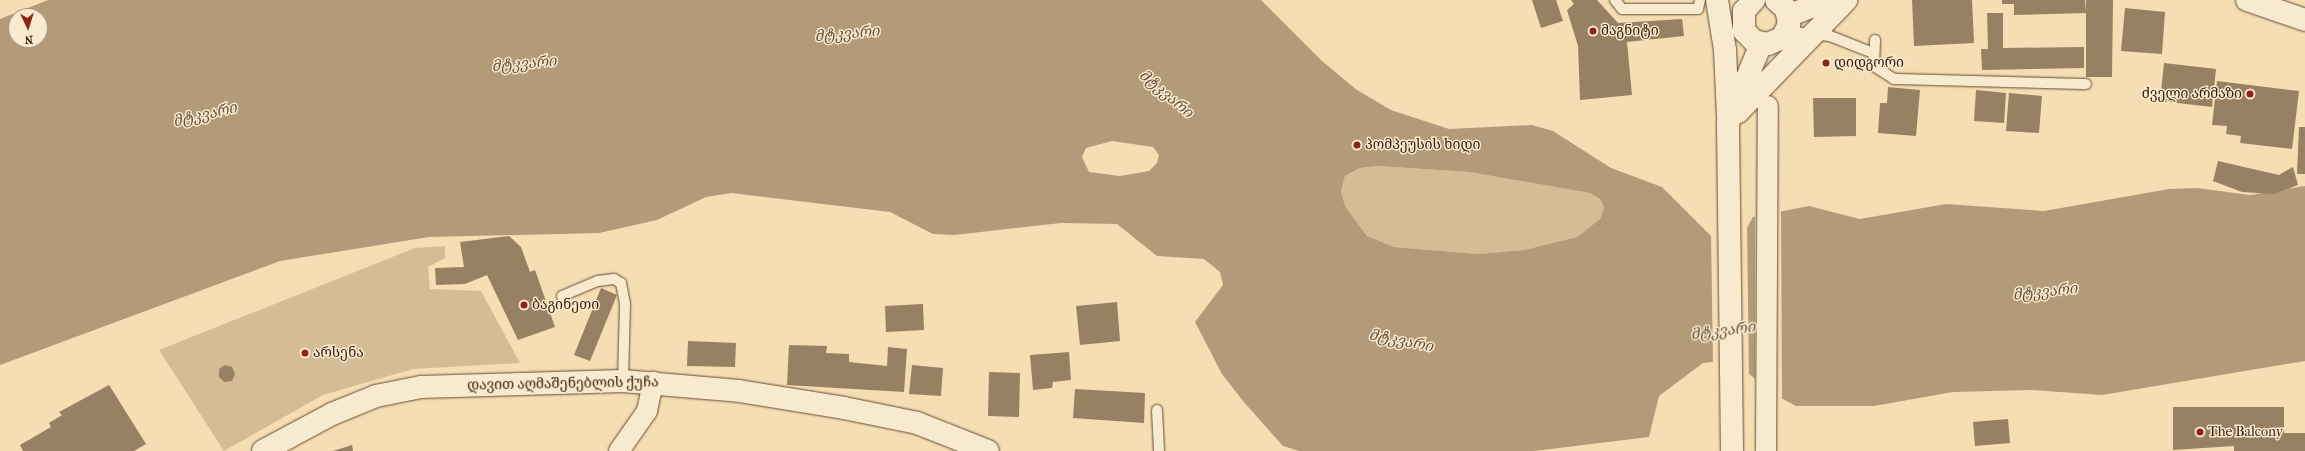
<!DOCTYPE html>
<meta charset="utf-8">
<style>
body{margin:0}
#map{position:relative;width:2305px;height:451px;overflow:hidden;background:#f5deb3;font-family:"IM FELL French Canon","Noto Serif Georgian",serif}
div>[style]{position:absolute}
.green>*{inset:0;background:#d4bd96}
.water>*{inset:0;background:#b39b7a}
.pier>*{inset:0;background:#f5deb3}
.building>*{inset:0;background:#988062}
.roads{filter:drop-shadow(0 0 1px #644b34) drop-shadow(0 0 1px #644b34)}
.lane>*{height:10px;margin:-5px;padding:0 5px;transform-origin:5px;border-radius:5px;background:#f8eace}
.street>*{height:20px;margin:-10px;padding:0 10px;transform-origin:10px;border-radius:10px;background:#f8eace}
.secondary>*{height:22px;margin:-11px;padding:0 11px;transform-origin:11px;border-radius:11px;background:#f8eace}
.dots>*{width:11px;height:11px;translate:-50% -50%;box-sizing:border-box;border:2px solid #f8eace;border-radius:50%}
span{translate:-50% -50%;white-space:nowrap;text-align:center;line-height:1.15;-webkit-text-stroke:3px #f8eace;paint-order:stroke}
.poi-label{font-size:14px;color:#331a0a}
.left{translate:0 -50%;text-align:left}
.right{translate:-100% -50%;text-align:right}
.street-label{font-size:14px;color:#331a0a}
.water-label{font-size:15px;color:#664e37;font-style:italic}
.north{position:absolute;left:8px;top:8px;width:40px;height:40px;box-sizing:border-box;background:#f8eace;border:1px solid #a99780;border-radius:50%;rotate:176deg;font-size:11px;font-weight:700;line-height:16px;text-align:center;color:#331a0a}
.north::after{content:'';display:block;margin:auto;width:14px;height:18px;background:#8f2418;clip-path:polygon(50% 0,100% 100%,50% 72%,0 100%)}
</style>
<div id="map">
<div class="green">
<div style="clip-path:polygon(1378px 166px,1469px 172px,1590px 193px,1600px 199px,1604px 207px,1600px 219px,1577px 237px,1524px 250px,1478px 254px,1394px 247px,1367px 236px,1345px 206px,1341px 191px,1345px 176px,1360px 168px)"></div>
<div style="clip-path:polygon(445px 246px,445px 258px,428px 267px,430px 289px,481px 291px,520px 363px,413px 369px,323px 395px,224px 451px,159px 350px,415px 248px)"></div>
</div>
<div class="water">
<div style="clip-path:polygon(evenodd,48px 0,1261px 0,1322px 61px,1357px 90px,1391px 110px,1449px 129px,1532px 125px,1553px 131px,1611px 168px,1662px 187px,1711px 236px,1743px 235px,1753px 217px,1809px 206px,1860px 219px,1946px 204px,2044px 211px,2169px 189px,2197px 188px,2250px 195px,2305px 186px,2305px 361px,2102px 395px,2031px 390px,1953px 392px,1874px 406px,1796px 406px,1775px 395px,1743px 369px,1721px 361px,1703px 363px,1659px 396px,1649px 437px,1534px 451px,1299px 451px,1283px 446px,1243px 401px,1222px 374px,1195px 322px,1223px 285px,1220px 272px,1204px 259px,1157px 256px,1117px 224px,1061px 223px,954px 235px,933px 234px,890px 212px,731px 193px,706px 197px,657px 220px,599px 233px,429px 237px,280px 261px,0 365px,0 19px,48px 0,16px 16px,40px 16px,40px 40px,16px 40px,16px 16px,48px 0,1112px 141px,1153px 147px,1159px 155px,1157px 163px,1149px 171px,1120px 176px,1089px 172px,1082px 157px,1086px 148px,1112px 141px,48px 0,1378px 166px,1469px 172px,1590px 193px,1600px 199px,1604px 207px,1600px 219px,1577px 237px,1524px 250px,1478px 254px,1394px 247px,1367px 236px,1345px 206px,1341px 191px,1345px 176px,1360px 168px,1378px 166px)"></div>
</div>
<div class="pier">
<div style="clip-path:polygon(1781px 210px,1782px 401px,1755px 383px,1755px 215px)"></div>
<div style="clip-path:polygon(1747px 223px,1749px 378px,1741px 371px,1713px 364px,1711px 233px,1742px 233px)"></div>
</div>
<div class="building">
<div style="clip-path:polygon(1532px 0,1556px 0,1563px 21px,1541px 28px)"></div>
<div style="clip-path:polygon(1571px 0,1597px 0,1618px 23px,1682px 19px,1684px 36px,1627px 42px,1632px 95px,1580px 100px,1578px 46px,1567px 10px,1574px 4px)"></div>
<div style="clip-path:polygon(1912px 0,1972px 0,1974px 43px,1914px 46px)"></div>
<div style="clip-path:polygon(2002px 0,2085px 0,2086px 13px,2014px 15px,2014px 4px,2002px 4px)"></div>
<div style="clip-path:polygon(2086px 0,2113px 0,2112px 77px,2086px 77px)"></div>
<div style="clip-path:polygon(2125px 8px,2165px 12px,2162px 54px,2121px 51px)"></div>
<div style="clip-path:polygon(1987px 13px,2003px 13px,2003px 48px,2084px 47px,2084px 68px,1982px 70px,1981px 49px,1988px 49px)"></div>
<div style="clip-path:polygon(2164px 63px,2216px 69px,2212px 107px,2160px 101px)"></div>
<div style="clip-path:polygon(2217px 81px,2299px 91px,2292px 149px,2240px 143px,2241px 136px,2226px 134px,2227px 126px,2212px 125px)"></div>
<div style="clip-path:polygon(1888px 87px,1920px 90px,1916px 136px,1878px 133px,1880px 103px,1887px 103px)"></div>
<div style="clip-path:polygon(1976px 90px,2006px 93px,2004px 123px,1974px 121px)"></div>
<div style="clip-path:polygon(2009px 93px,2042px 96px,2039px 133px,2006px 131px)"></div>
<div style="clip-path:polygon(1813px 98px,1856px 98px,1856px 136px,1814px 137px)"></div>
<div style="clip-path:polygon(2299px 127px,2305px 127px,2305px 174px,2297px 174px)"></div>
<div style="clip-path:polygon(2218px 161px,2279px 175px,2293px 167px,2298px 185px,2274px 194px,2242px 192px,2213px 181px)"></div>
<div style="clip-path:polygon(509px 236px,521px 247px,530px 272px,535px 270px,555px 327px,518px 340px,487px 275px,465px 284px,436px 285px,435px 268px,464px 267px,460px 242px)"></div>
<div style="clip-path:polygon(601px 288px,617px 295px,590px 361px,574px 355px)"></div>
<div style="clip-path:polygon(1117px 302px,1120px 341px,1080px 345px,1076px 306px)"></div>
<div style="clip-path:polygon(923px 304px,924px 330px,886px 332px,885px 306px)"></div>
<div style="clip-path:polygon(688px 341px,736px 343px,735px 367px,687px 366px)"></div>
<div style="clip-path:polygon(789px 345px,827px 346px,826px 353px,849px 354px,849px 362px,887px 366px,888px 347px,907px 349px,904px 392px,787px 385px)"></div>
<div style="clip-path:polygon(1069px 352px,1071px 380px,1053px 382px,1052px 388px,1033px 390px,1030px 355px)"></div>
<div style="clip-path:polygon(225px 365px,232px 367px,235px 374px,232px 381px,224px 382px,219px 377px,219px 369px)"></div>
<div style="clip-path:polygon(912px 365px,943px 368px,941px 396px,909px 394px)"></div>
<div style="clip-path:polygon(989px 372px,1020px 373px,1019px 417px,988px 416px)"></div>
<div style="clip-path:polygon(109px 385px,146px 444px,134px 451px,23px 451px,20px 445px,51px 427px,49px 423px,62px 415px,59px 412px)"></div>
<div style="clip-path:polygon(1075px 389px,1145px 393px,1144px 423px,1073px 418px)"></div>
<div style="clip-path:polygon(2173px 407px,2284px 407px,2284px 433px,2305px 433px,2305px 451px,2234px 451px,2234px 446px,2173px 450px)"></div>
<div style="clip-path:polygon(2008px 419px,2010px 443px,1975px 446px,1973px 422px)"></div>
<div style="clip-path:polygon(352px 445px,353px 451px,333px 451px)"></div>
</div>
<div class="roads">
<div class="lane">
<div style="left:1615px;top:0;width:11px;rotate:52deg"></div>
<div style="left:1622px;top:9px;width:76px"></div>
<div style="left:1698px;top:9px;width:9px;rotate:-77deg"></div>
<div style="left:1786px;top:31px;width:44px;rotate:6.5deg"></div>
<div style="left:1830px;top:36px;width:46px;rotate:21.6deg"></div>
<div style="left:1875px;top:40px;width:26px;rotate:92deg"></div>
<div style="left:1874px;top:66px;width:24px;rotate:33deg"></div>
<div style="left:1894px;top:79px;width:192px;rotate:1.5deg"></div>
<div style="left:562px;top:296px;width:39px;rotate:-23deg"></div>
<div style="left:598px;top:281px;width:16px;rotate:-7deg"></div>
<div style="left:614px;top:279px;width:8px;rotate:30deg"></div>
<div style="left:621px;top:283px;width:21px;rotate:79deg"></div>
<div style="left:625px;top:304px;width:77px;rotate:91.5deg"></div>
<div style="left:1157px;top:410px;width:41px;rotate:87.2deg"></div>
</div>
<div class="street">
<div style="left:619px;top:451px;width:49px;rotate:-55deg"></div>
<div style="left:647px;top:411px;width:30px;rotate:-78deg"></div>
<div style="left:1766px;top:451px;width:345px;rotate:-89.7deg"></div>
</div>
<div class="secondary">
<div style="left:1717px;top:0;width:51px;rotate:80.9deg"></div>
<div style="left:1725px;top:50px;width:66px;rotate:87.4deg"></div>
<div style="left:1754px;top:0;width:15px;rotate:132deg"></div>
<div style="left:1744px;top:11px;width:20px;rotate:90deg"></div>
<div style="left:1744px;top:31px;width:14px;rotate:45deg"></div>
<div style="left:1754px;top:41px;width:14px;rotate:12deg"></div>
<div style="left:1768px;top:44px;width:15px;rotate:-23deg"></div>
<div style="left:1782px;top:38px;width:16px;rotate:-63deg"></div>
<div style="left:1789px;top:24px;width:15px;rotate:-101deg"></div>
<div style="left:1786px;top:9px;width:13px;rotate:-138deg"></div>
<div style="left:2247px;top:0;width:61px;rotate:19deg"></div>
<div style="left:1788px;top:16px;width:43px;rotate:-21.8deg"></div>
<div style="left:1738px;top:112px;width:156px;rotate:-46deg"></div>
<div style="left:263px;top:451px;width:78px;rotate:-28.2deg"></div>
<div style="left:332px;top:414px;width:48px;rotate:-22.2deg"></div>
<div style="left:376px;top:396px;width:46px;rotate:-11.3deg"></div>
<div style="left:421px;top:387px;width:202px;rotate:-1.7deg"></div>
<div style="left:623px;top:381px;width:116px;rotate:4.9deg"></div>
<div style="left:739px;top:391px;width:106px;rotate:9.2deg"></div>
<div style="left:844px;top:408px;width:75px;rotate:11.6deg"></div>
<div style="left:917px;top:423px;width:76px;rotate:21.5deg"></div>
<div style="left:1732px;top:451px;width:328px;rotate:-90.7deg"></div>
<div style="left:1728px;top:123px;width:86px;rotate:-67.3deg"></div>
</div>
</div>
<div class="dots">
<div style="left:1593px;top:31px;background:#8f2418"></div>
<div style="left:1826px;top:63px;background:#8f2418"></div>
<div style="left:2250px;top:94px;background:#8f2418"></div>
<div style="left:1357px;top:145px;background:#8f2418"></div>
<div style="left:524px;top:305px;background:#8f2418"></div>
<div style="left:305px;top:353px;background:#8f2418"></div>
<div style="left:2200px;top:432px;background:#8f2418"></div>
</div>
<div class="poi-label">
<span class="left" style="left:1601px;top:31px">მაგნიტი</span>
<span class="left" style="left:1834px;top:63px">დიდგორი</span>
<span class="right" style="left:2242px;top:94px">ძველი არმაზი</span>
<span class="left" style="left:1365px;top:145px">პომპეუსის ხიდი</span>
<span class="left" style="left:532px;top:305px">ბაგინეთი</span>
<span class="left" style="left:313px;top:353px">არსენა</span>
<span class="left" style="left:2208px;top:432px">The Balcony</span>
</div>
<div class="street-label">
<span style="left:563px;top:384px;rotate:-1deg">დავით აღმაშენებლის ქუჩა</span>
</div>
<div class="water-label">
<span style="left:847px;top:34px;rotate:-5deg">მტკვარი</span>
<span style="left:524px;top:64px;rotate:-5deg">მტკვარი</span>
<span style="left:1166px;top:94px;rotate:40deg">მტკვარი</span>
<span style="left:205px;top:115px;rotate:-13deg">მტკვარი</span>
<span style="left:2045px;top:292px;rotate:-6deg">მტკვარი</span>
<span style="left:1723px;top:331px;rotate:-7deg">მტკვარი</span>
<span style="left:1401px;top:341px;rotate:11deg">მტკვარი</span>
</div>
<div class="north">N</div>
</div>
